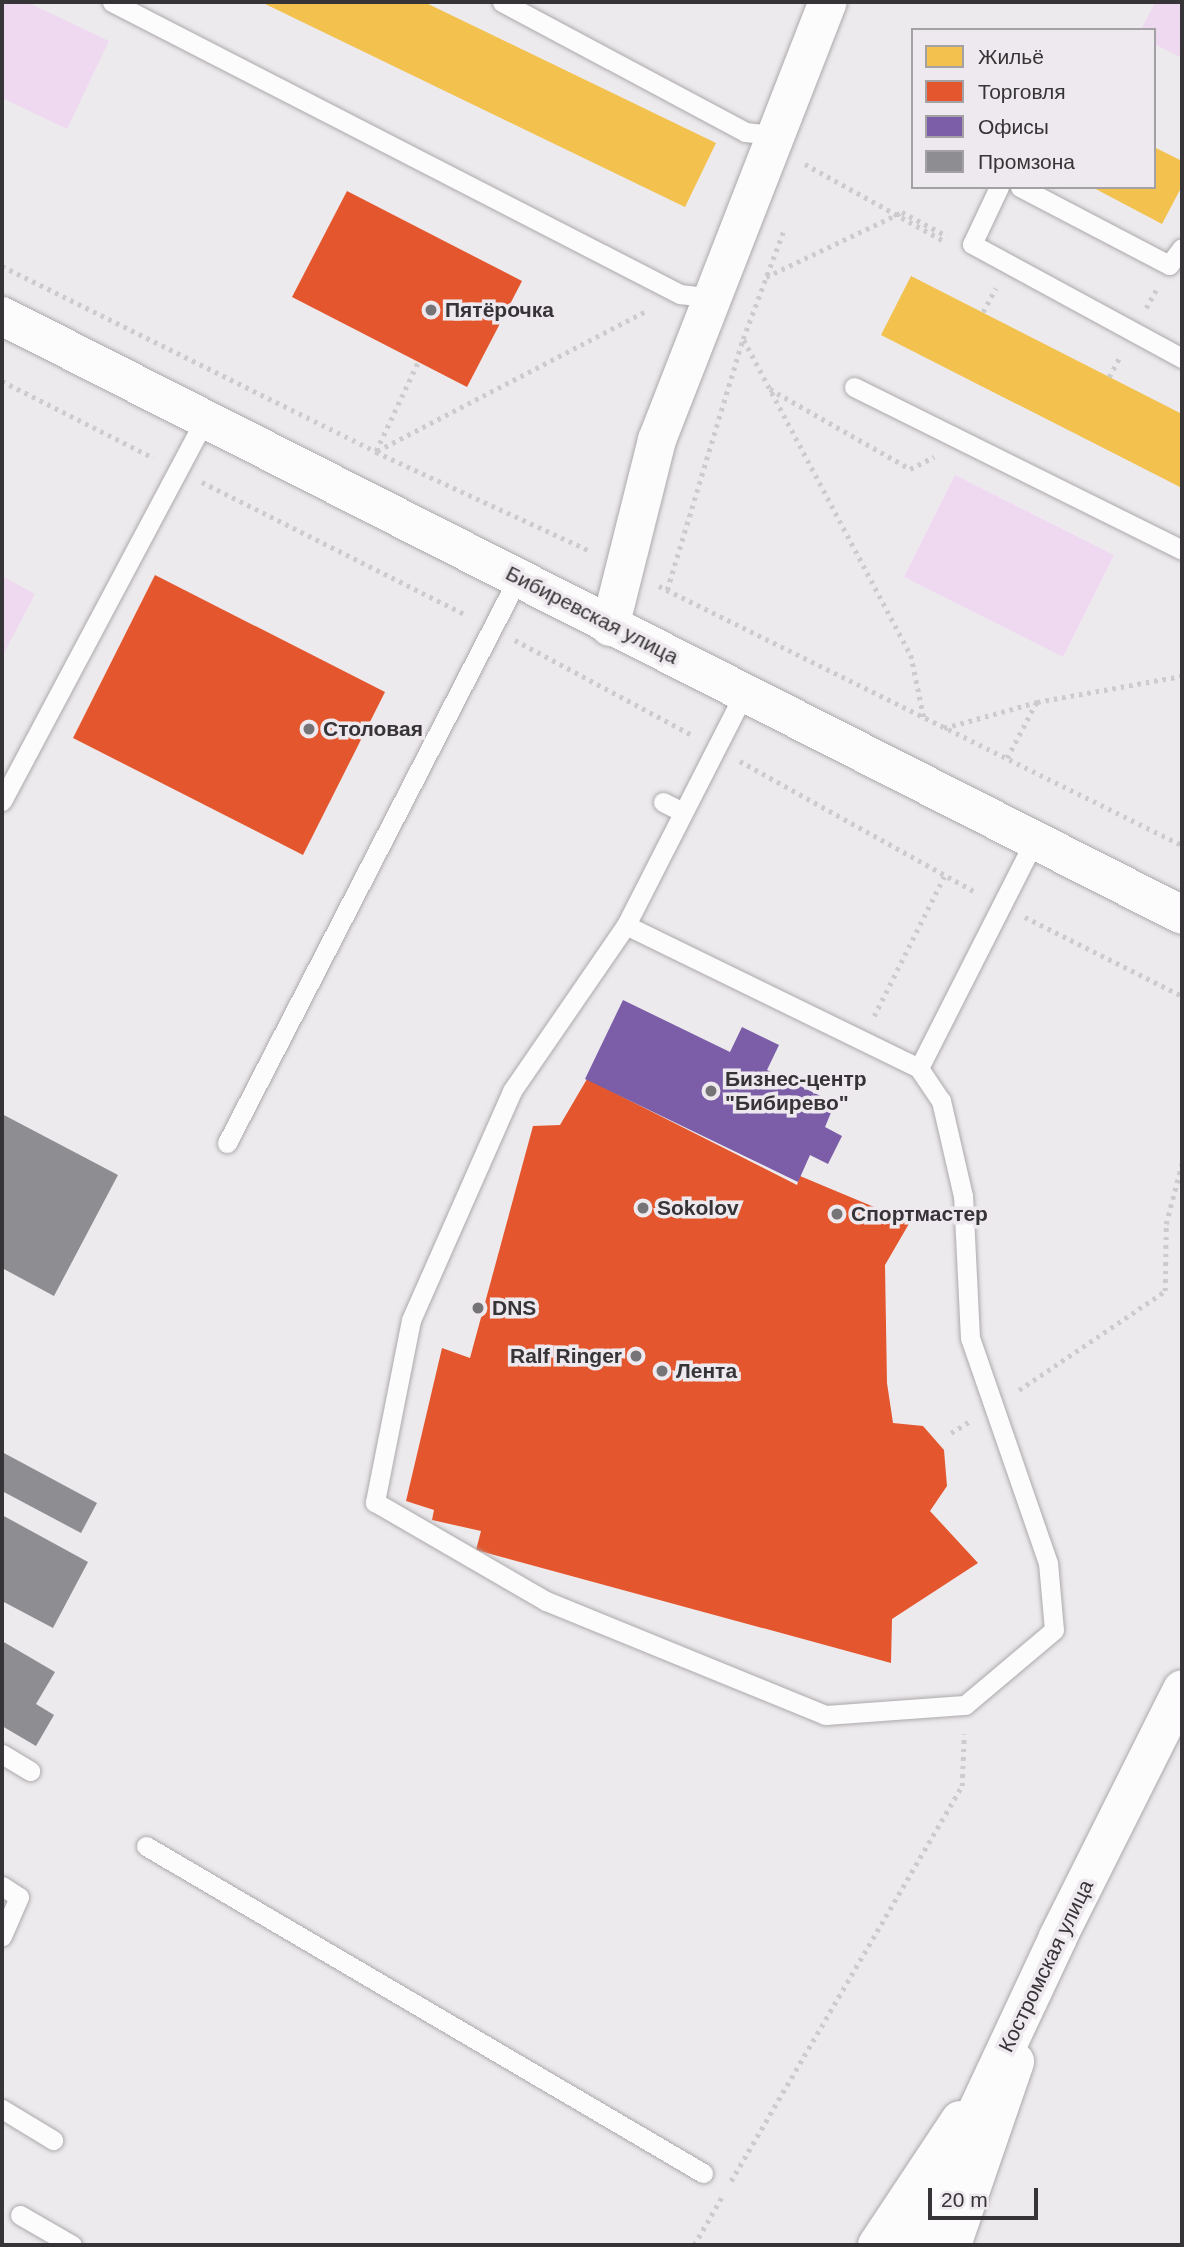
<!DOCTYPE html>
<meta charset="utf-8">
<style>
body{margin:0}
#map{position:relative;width:1184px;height:2247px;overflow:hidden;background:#edeaed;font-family:Arial,sans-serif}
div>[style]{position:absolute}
.green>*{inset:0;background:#efd9f0}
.homes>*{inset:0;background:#f2c14e}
.shops>*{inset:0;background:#e4572e}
.offices>*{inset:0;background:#7b5ea7}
.industry>*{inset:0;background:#8d8d92}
.path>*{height:4.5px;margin-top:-2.25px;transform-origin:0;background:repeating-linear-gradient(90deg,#ccc 0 3.5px,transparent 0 8.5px)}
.roads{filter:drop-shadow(0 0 2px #aca9ac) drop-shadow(0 0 2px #aca9ac)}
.service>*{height:19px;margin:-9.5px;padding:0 9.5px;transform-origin:9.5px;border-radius:9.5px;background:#fcfcfc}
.minor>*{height:38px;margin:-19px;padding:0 19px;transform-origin:19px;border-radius:19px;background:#fcfcfc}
.secondary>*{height:38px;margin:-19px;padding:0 19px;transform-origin:19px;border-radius:19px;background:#fcfcfc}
.dots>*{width:19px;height:19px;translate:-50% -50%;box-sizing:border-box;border:4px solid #eee9ee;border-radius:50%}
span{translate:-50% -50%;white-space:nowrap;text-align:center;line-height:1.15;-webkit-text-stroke:7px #eee9ee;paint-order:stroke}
.poi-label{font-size:21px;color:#363436;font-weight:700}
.left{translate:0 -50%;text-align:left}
.right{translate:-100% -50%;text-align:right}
.street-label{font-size:21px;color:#363436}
.frame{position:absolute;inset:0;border:4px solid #363436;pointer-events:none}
.legend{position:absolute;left:911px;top:28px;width:245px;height:161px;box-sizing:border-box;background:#eee9ee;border:2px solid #a4a1a4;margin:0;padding:9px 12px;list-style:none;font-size:21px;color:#363436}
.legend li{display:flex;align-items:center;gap:14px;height:35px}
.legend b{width:35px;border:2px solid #a4a1a4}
.scale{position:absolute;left:928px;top:2188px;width:110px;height:32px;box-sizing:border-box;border:4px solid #363436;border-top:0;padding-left:9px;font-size:21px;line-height:24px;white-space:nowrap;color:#363436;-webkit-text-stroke:5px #eee9ee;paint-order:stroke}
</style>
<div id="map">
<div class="green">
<div style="clip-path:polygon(2px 2px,27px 2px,109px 41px,67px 129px,2px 98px)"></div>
<div style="clip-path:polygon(1155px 2px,1182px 2px,1182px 58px,1154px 44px,1154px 30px,1141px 30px)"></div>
<div style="clip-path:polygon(955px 475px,1114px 555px,1063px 657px,904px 577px)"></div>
<div style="clip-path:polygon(2px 576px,35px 594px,2px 657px)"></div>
</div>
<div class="homes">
<div style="clip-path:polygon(261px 2px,424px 2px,716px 143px,685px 207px)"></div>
<div style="clip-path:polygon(1154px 147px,1182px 161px,1182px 186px,1162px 224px,1092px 187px,1154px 187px)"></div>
<div style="clip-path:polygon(911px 276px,1182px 414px,1182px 488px,881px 335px)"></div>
</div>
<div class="shops">
<div style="clip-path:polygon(347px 191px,522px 281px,467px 387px,292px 297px)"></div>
<div style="clip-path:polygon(155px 575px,385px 692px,303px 855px,73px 738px)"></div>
<div style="clip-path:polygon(587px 1079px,797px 1185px,800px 1176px,910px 1222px,885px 1265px,887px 1383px,893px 1423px,923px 1426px,944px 1450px,947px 1486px,930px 1511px,978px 1563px,892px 1619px,891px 1663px,476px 1550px,481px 1531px,432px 1520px,434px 1510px,406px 1501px,442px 1348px,470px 1358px,533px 1126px,560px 1125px)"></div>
</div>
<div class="offices">
<div style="clip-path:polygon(623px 1000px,730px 1052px,742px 1027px,779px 1045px,767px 1070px,835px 1103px,825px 1127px,842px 1136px,828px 1164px,810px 1155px,798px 1182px,585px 1079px)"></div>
</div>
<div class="industry">
<div style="clip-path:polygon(2px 1114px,118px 1175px,54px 1296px,2px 1268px)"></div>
<div style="clip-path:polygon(2px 1452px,97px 1503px,81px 1533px,2px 1491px)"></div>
<div style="clip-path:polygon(2px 1515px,88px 1562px,53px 1628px,2px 1601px)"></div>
<div style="clip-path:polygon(2px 1641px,55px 1672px,36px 1704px,54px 1715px,36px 1746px,2px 1726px)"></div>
</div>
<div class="path">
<div style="left:805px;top:164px;width:159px;rotate:29deg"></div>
<div style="left:2px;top:266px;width:418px;rotate:26.4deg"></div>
<div style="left:376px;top:452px;width:238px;rotate:24.8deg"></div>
<div style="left:766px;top:277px;width:151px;rotate:-25.5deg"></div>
<div style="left:902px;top:212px;width:51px;rotate:28.1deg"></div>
<div style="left:1146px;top:308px;width:23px;rotate:-61deg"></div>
<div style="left:983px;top:312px;width:27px;rotate:-62deg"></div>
<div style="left:744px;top:340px;width:357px;rotate:62.1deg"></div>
<div style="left:911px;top:655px;width:64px;rotate:78.3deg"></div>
<div style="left:1109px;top:377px;width:24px;rotate:-62deg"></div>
<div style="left:2px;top:381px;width:170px;rotate:26.9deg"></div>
<div style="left:770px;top:389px;width:161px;rotate:29.7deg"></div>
<div style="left:910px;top:469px;width:27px;rotate:-27deg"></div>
<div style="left:376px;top:451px;width:98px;rotate:-64.7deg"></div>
<div style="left:377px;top:451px;width:305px;rotate:-27.5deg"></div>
<div style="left:202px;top:482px;width:296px;rotate:26.7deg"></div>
<div style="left:659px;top:586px;width:584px;rotate:26.35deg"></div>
<div style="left:667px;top:590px;width:262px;rotate:-73.2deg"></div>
<div style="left:743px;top:339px;width:114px;rotate:-69.5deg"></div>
<div style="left:515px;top:640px;width:201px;rotate:28.2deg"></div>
<div style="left:944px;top:728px;width:97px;rotate:-15.6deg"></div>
<div style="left:1037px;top:702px;width:147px;rotate:-10.2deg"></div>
<div style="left:1007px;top:758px;width:62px;rotate:-62.2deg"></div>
<div style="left:740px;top:761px;width:271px;rotate:29.1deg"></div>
<div style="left:1025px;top:917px;width:176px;rotate:26.7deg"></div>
<div style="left:874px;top:1016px;width:156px;rotate:-63.3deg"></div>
<div style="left:1019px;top:1390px;width:176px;rotate:-34.1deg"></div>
<div style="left:1165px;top:1291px;width:67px;rotate:-89.1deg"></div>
<div style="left:1166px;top:1224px;width:63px;rotate:-75.3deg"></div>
<div style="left:951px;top:1433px;width:22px;rotate:-32deg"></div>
<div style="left:731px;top:2181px;width:458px;rotate:-59.7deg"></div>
<div style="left:962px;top:1786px;width:52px;rotate:-87.8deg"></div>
<div style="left:694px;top:2245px;width:58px;rotate:-59.9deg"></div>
</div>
<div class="roads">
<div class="service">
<div style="left:112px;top:2px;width:639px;rotate:27.21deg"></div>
<div style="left:680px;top:294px;width:31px;rotate:7deg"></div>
<div style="left:502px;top:2px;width:276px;rotate:28.1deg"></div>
<div style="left:745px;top:132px;width:28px;rotate:6deg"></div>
<div style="left:999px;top:187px;width:63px;rotate:115.3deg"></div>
<div style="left:972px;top:244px;width:239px;rotate:28.5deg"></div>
<div style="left:1020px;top:187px;width:168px;rotate:27.6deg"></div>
<div style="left:1169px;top:265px;width:21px;rotate:-53deg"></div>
<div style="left:854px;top:387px;width:366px;rotate:26.4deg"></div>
<div style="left:2px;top:801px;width:435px;rotate:-62deg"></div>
<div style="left:663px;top:802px;width:22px;rotate:27deg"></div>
<div style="left:626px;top:925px;width:201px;rotate:124.5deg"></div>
<div style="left:512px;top:1091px;width:250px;rotate:113.8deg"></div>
<div style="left:411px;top:1320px;width:186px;rotate:101.2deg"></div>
<div style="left:375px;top:1502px;width:198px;rotate:30.1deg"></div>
<div style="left:546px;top:1601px;width:301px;rotate:22.2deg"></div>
<div style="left:825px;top:1715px;width:140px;rotate:-4.1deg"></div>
<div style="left:965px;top:1705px;width:116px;rotate:-40.1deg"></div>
<div style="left:1054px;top:1630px;width:67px;rotate:-95.1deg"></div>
<div style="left:1048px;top:1563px;width:238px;rotate:-109.1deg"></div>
<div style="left:970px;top:1338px;width:142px;rotate:-92.8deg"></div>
<div style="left:963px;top:1196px;width:98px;rotate:-103deg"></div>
<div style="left:941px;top:1101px;width:40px;rotate:-124deg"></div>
<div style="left:919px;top:1068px;width:326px;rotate:-154deg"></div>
<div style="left:626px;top:925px;width:263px;rotate:-63deg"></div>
<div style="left:919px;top:1068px;width:254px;rotate:-63.1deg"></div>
<div style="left:227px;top:1143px;width:636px;rotate:-62.75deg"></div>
<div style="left:2px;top:1754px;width:33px;rotate:31deg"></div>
<div style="left:146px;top:1846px;width:646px;rotate:30.42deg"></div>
<div style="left:2px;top:1886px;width:20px;rotate:33deg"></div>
<div style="left:19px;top:1897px;width:43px;rotate:113.6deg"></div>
<div style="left:2px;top:2109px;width:60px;rotate:31.3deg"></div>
<div style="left:20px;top:2215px;width:60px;rotate:30deg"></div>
</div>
<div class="minor">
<div style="left:610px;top:627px;width:193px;rotate:-75.9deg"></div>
<div style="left:657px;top:440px;width:470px;rotate:-68.7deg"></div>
<div style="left:877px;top:2245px;width:150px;rotate:-56.4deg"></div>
<div style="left:952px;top:2245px;width:194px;rotate:-71deg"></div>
</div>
<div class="secondary">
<div style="left:2px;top:316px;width:1323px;rotate:26.91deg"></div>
<div style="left:914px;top:2245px;width:340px;rotate:-64.9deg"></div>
<div style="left:1058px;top:1937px;width:277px;rotate:-63.4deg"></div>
</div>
</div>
<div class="dots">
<div style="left:431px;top:310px;background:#767476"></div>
<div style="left:309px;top:729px;background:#767476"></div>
<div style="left:711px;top:1091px;background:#767476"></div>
<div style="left:643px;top:1208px;background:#767476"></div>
<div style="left:837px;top:1214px;background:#767476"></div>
<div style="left:478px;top:1308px;background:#767476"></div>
<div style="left:636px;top:1356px;background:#767476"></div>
<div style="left:662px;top:1371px;background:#767476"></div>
</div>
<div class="poi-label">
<span class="left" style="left:445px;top:310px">Пятёрочка</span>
<span class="left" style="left:323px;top:729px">Столовая</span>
<span class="left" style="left:725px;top:1091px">Бизнес-центр<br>"Бибирево"</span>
<span class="left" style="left:657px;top:1208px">Sokolov</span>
<span class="left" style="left:851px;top:1214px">Спортмастер</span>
<span class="left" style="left:492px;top:1308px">DNS</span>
<span class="right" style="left:622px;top:1356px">Ralf Ringer</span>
<span class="left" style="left:676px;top:1371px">Лента</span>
</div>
<div class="street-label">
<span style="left:592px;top:615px;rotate:27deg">Бибиревская улица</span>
<span style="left:1046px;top:1966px;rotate:-64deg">Костромская улица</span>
</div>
<div class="frame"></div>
<ul class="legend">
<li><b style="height:19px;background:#f2c14e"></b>Жильё</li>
<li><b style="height:19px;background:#e4572e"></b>Торговля</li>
<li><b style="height:19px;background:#7b5ea7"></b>Офисы</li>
<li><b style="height:19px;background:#8d8d92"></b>Промзона</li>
</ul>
<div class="scale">20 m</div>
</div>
